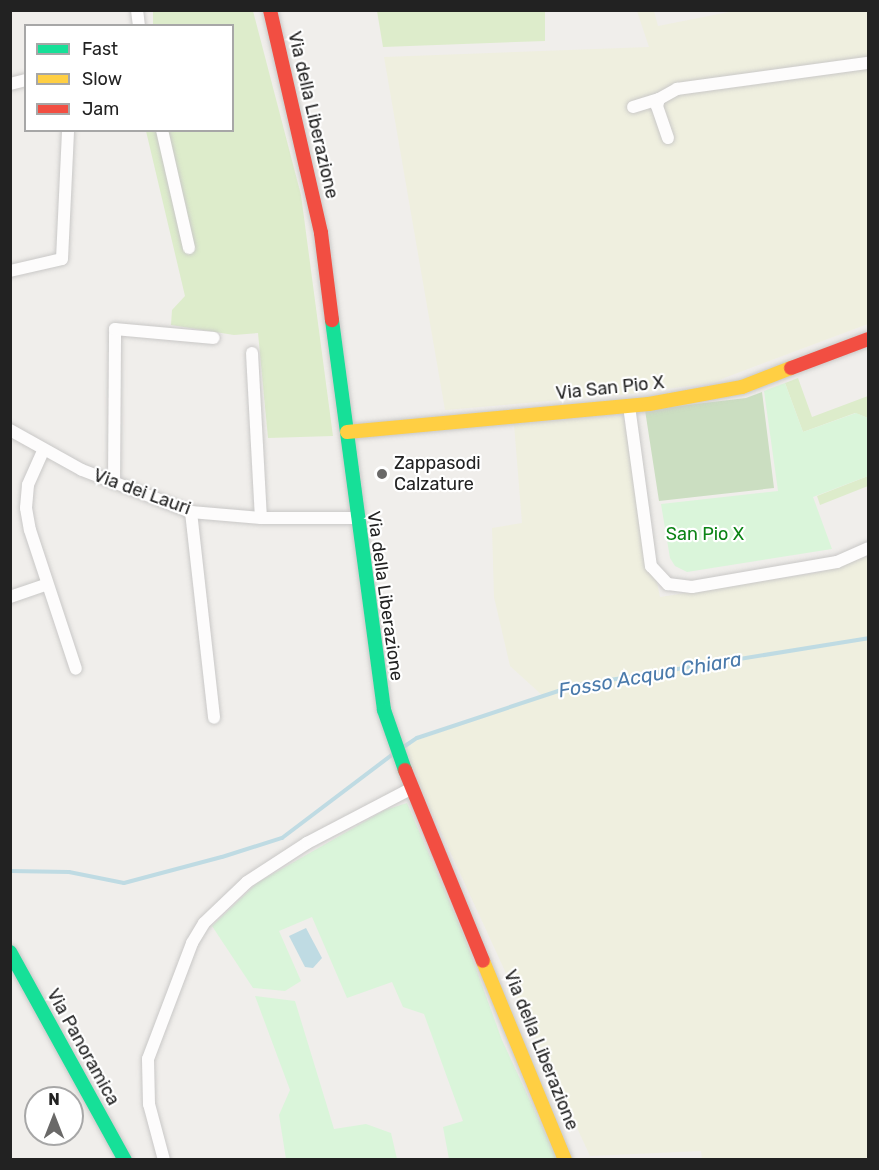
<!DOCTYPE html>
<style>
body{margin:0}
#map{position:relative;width:879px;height:1170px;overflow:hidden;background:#f0eeeb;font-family:Rubik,sans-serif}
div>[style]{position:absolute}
.farmland>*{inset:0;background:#efefdf}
.grass>*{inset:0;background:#ddeccb}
.forest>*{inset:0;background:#cbdec1}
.park>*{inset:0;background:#daf5da}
.water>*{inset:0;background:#bfdbe3}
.stream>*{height:4px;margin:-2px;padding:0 2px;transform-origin:2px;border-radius:2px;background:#bfdbe3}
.roads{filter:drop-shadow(0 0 2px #c9c8c7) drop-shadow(0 0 2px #c9c8c7)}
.street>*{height:12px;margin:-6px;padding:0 6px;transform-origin:6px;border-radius:6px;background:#fdfcfc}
.fast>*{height:14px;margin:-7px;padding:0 7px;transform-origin:7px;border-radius:7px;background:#16e098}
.slow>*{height:14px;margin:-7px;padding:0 7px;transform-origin:7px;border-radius:7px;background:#ffcf43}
.jam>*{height:14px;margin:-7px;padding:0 7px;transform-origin:7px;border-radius:7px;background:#f24e42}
.dots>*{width:16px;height:16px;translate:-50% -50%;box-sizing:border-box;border:3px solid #fff;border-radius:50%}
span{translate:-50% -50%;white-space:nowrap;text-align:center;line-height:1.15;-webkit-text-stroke:4.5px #fff;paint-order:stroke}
.street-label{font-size:18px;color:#222}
.poi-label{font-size:18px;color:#222}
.left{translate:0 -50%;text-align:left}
.park-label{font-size:18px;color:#0c8416}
.water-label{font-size:20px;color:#4a7aab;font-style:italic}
.frame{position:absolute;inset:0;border:12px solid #222;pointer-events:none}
.legend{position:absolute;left:24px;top:24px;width:210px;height:108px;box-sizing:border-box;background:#fff;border:2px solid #a7a7a7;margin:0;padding:8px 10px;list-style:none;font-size:18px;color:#222}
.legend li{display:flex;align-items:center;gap:12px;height:30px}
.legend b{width:30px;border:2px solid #a7a7a7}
.north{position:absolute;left:24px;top:1086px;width:60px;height:60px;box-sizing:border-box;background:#fff;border:2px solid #a7a7a7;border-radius:50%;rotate:0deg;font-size:16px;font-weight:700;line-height:24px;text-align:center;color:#222}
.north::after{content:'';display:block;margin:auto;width:21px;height:27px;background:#6a6968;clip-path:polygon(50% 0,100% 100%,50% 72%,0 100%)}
</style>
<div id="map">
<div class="farmland">
<div style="clip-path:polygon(637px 11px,654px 11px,658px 26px,734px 11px,868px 11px,868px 324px,711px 383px,630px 394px,445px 410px,384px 57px,649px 47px)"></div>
<div style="clip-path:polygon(623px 416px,660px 597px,821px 572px,868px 556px,868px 1159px,702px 1159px,701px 1151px,590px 1156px,413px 771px,406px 746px,417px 738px,543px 696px,510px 666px,494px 597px,492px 528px,522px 523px,514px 424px)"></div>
</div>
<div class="grass">
<div style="clip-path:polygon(153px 11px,253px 11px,301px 195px,333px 436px,268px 438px,258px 333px,234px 335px,171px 325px,172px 310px,185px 296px,146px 131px,232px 130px,232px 26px,153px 25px)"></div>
<div style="clip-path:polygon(377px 11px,545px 11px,545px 41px,383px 47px)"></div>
<div style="clip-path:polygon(798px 378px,812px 417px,868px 396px,868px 418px,855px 413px,803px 432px,785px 383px)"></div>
<div style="clip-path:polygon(868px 476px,868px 486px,820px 505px,817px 496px)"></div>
</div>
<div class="forest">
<div style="clip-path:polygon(762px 392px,774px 488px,659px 501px,645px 410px,746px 398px)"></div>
</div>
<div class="park">
<div style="clip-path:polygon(785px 383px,803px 432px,856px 413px,868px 418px,868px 476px,813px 497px,832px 549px,687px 572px,675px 566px,670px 558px,661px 504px,778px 491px,764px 391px)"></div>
<div style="clip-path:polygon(407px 803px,463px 933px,502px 1040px,557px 1159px,449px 1159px,443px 1127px,463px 1121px,424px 1014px,403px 1007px,392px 982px,347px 998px,312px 917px,279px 931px,301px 981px,285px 991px,253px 988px,212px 926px,257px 883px,385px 810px)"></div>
<div style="clip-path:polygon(255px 996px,295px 1001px,334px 1129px,366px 1124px,391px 1133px,397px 1159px,286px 1159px,279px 1115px,290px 1090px)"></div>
</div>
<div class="water">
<div style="clip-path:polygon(306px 928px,322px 958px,313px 968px,305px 967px,289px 936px)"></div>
</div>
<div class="stream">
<div style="left:402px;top:748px;width:18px;rotate:-34deg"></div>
<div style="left:417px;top:738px;width:164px;rotate:-18.4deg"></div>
<div style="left:573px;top:686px;width:299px;rotate:-9.2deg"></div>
<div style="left:10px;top:871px;width:59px;rotate:1deg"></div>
<div style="left:69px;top:872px;width:56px;rotate:11.3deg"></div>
<div style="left:124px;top:883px;width:101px;rotate:-14.9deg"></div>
<div style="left:222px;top:857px;width:63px;rotate:-17.6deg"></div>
<div style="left:282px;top:838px;width:139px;rotate:-37.1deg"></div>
</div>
<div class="roads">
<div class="street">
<div style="left:137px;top:10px;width:16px;rotate:83deg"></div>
<div style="left:10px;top:84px;width:16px;rotate:-14deg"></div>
<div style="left:633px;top:107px;width:27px;rotate:-17deg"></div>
<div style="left:162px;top:130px;width:121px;rotate:77.1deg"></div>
<div style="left:668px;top:138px;width:34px;rotate:-109deg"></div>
<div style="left:657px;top:106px;width:7px;rotate:-74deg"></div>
<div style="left:659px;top:99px;width:21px;rotate:-29deg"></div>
<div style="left:677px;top:89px;width:193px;rotate:-7.8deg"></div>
<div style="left:10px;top:271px;width:53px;rotate:-13deg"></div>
<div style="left:62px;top:259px;width:129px;rotate:-87.3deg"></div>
<div style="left:252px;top:353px;width:165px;rotate:86.9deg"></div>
<div style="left:629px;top:406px;width:162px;rotate:82.2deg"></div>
<div style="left:651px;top:566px;width:25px;rotate:47deg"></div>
<div style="left:668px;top:584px;width:24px;rotate:7deg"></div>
<div style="left:692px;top:587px;width:147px;rotate:-9.8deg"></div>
<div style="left:837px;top:562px;width:34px;rotate:-24deg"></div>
<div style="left:10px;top:430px;width:82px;rotate:29.1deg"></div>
<div style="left:82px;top:470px;width:117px;rotate:21.1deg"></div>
<div style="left:191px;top:512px;width:70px;rotate:4.9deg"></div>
<div style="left:261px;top:518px;width:95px"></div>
<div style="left:43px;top:451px;width:37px;rotate:114deg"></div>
<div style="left:28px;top:485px;width:23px;rotate:95deg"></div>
<div style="left:26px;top:508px;width:22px;rotate:80deg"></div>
<div style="left:30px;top:530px;width:146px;rotate:71.7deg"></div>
<div style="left:114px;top:483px;width:154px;rotate:-89.6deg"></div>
<div style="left:115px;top:329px;width:99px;rotate:5.2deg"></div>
<div style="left:191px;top:512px;width:207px;rotate:83.6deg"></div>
<div style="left:10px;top:597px;width:39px;rotate:-19deg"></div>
<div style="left:164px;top:1160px;width:58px;rotate:-105deg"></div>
<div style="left:149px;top:1104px;width:45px;rotate:-91.3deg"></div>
<div style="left:148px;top:1059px;width:124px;rotate:-69.2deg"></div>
<div style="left:192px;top:943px;width:23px;rotate:-59deg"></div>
<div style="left:204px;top:923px;width:59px;rotate:-43.6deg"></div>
<div style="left:247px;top:882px;width:72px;rotate:-33deg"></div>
<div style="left:307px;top:843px;width:119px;rotate:-27.6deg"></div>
</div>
<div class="fast">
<div style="left:332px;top:320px;width:393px;rotate:82.4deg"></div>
<div style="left:384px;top:710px;width:64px;rotate:70.7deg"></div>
<div style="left:10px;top:952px;width:238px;rotate:61.1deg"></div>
</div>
<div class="slow">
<div style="left:347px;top:432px;width:303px;rotate:-5.3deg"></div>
<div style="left:649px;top:404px;width:95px;rotate:-10.4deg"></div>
<div style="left:742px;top:387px;width:53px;rotate:-21.2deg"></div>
<div style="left:483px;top:961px;width:215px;rotate:67.6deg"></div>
</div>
<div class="jam">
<div style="left:270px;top:10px;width:229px;rotate:77.1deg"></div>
<div style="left:321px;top:233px;width:88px;rotate:82.8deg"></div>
<div style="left:791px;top:368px;width:82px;rotate:-20.6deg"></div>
<div style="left:405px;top:770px;width:206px;rotate:67.8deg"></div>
</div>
</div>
<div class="dots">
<div style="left:382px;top:474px;background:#6a6968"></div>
</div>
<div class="street-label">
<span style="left:313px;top:115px;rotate:77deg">Via della Liberazione</span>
<span style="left:610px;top:388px;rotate:-6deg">Via San Pio X</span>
<span style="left:142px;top:492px;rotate:20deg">Via dei Lauri</span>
<span style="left:385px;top:596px;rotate:82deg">Via della Liberazione</span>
<span style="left:83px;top:1047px;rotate:61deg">Via Panoramica</span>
<span style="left:541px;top:1050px;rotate:68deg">Via della Liberazione</span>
</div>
<div class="poi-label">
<span class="left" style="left:394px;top:474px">Zappasodi<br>Calzature</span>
</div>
<div class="park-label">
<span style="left:705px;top:534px">San Pio X</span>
</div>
<div class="water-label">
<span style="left:650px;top:675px;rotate:-10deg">Fosso Acqua Chiara</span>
</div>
<div class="frame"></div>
<ul class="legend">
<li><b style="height:8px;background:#16e098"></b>Fast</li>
<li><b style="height:8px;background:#ffcf43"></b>Slow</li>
<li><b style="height:8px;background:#f24e42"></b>Jam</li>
</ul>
<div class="north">N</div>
</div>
